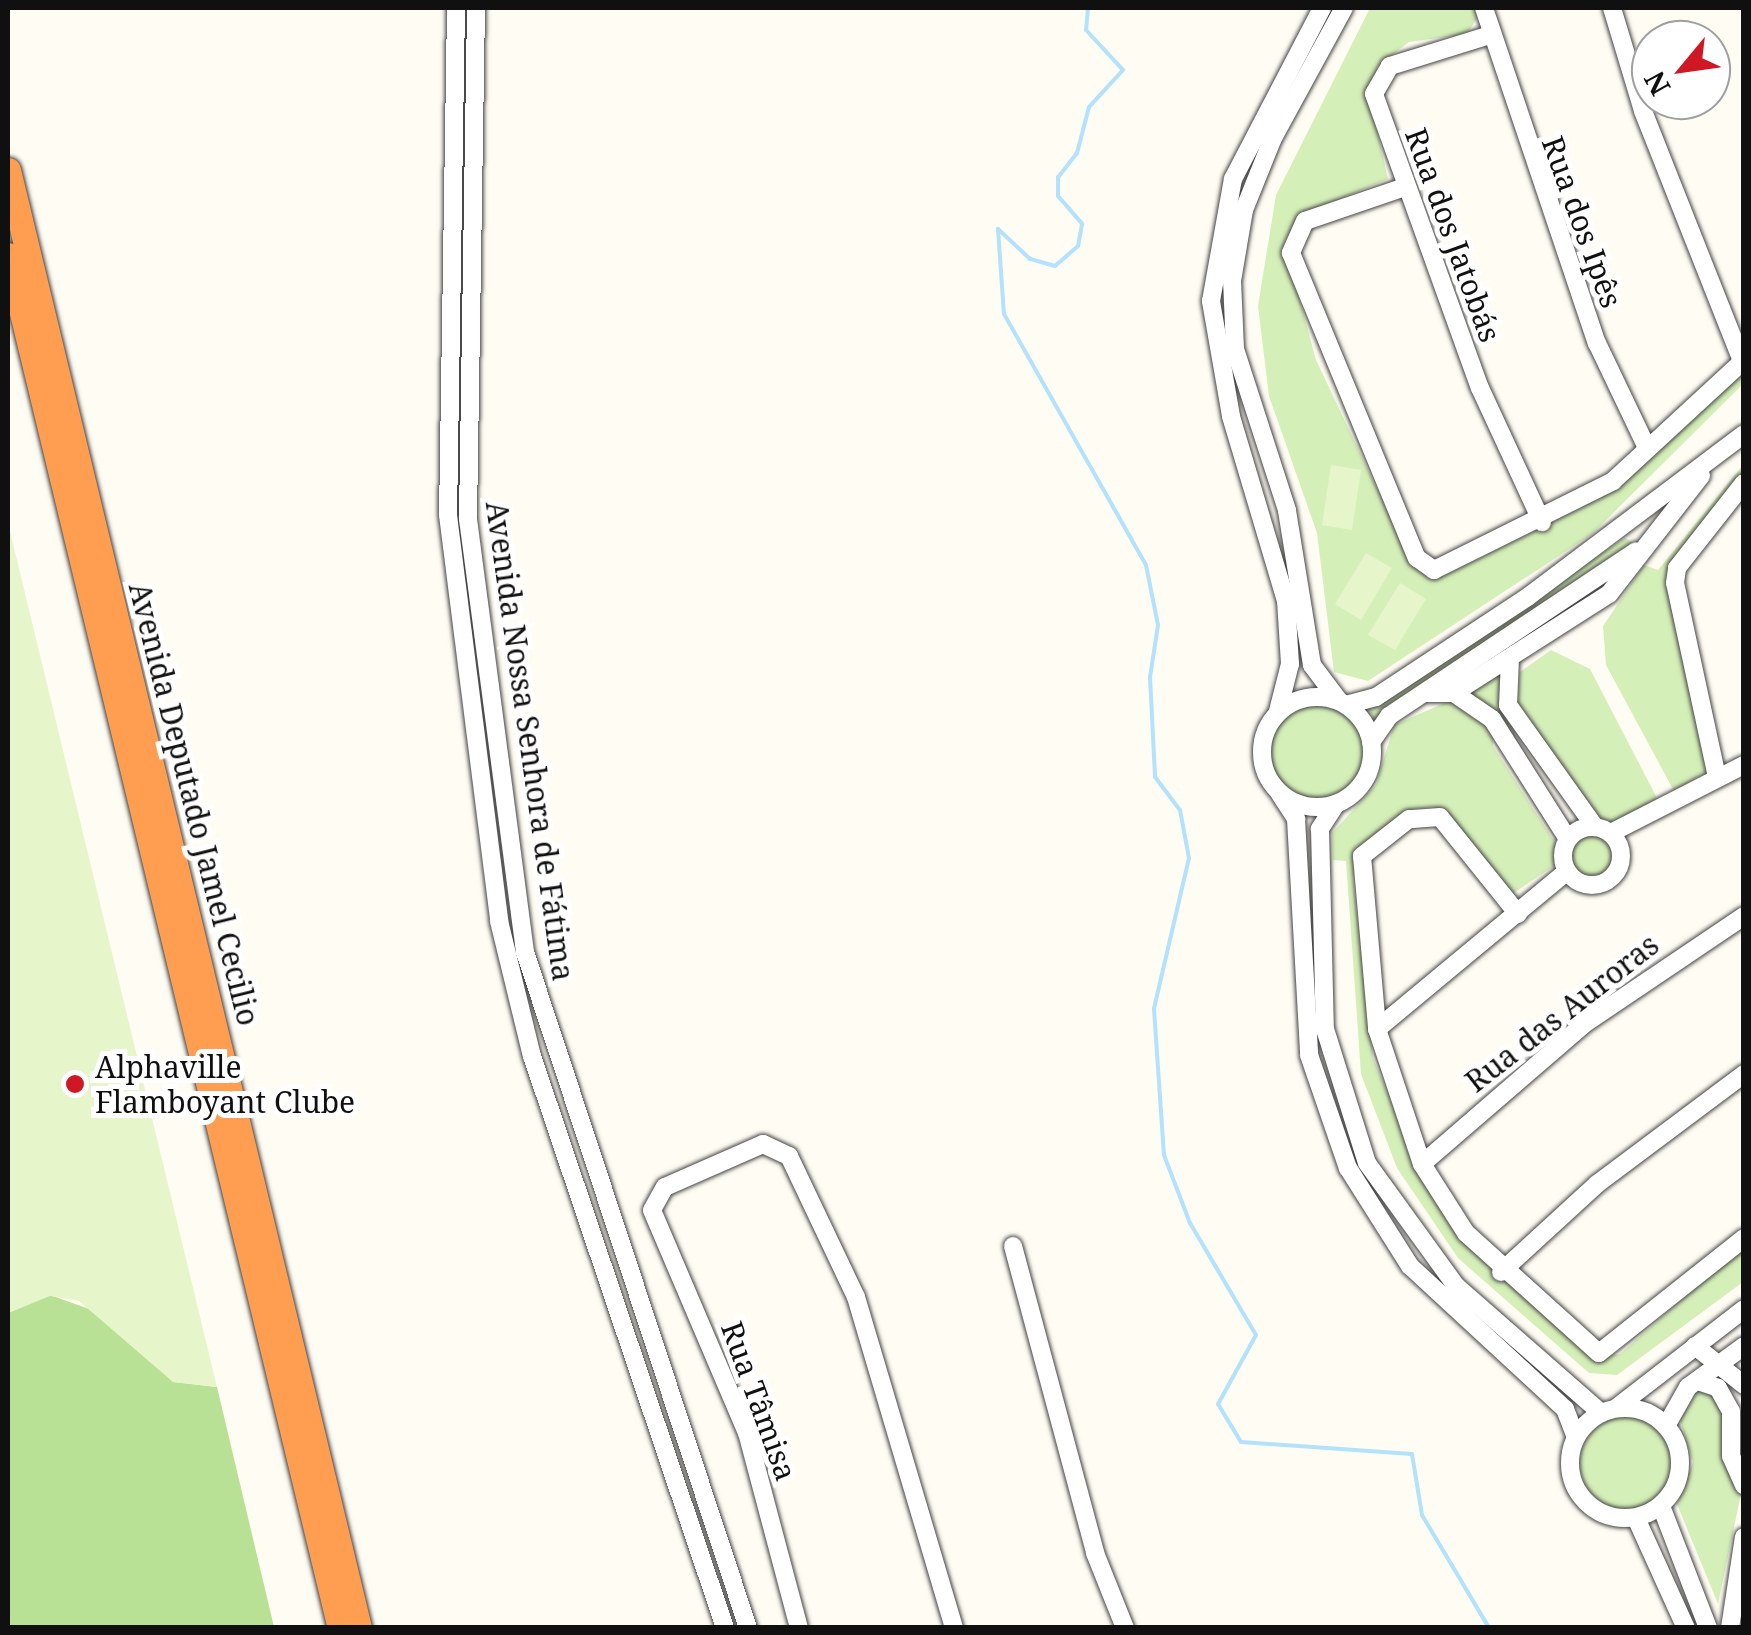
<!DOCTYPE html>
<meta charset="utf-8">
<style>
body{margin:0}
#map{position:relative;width:1751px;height:1635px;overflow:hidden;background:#fffcf3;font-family:"Noto Serif",serif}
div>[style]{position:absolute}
.green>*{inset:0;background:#d5efb8}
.round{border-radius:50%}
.forest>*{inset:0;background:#b9e195}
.pitch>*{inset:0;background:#e7f5ca}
.stream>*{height:4px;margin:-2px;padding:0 2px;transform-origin:2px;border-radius:2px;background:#b2e2fc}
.roads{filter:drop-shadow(0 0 2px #434343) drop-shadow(0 0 2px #434343)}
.minor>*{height:18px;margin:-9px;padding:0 9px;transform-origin:9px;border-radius:9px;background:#fff}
.minor>.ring{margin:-9px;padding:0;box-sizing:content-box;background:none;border:18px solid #fff;border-radius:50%}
.highway>*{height:25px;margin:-12.5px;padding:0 12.5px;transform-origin:12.5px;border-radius:12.5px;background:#ff9d51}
.dots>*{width:28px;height:28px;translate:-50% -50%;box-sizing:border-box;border:5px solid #fff;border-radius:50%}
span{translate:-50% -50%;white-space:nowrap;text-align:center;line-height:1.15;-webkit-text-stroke:10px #fff;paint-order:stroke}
.street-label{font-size:30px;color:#101010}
.poi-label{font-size:30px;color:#101010}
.left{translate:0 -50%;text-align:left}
.frame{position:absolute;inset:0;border:10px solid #101010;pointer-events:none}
.north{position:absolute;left:1631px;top:20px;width:100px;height:100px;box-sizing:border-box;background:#fff;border:2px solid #9f9f9f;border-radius:50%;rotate:241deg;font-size:28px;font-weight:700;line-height:40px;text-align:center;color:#101010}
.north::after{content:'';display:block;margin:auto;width:35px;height:45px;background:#d01824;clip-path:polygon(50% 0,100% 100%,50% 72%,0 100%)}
</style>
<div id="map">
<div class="green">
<div style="clip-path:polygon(1370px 8px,1475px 8px,1477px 18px,1467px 34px,1409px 42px,1378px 66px,1368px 91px,1388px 179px,1301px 215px,1284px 242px,1316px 360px,1409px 556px,1448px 574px,1581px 508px,1743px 369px,1743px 384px,1592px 534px,1368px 681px,1334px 672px,1317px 533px,1269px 396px,1258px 306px,1276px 195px)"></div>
<div style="clip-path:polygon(1743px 465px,1743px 477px,1678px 556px,1708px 771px,1674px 791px,1606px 665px,1603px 626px,1644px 565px,1658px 570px)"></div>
<div style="clip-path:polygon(1625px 538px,1637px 545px,1376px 722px,1368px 708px)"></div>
<div style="clip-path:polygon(1551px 650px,1590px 669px,1657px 798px,1617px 825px,1596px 819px,1518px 702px,1520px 672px)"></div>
<div style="clip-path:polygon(1501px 672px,1500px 695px,1521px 750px,1470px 693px)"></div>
<div style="clip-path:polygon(1449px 701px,1493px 731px,1493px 746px,1556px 844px,1557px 864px,1512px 894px,1433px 807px,1413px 809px,1369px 842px,1353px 877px,1373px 1058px,1418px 1167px,1469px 1244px,1589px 1357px,1620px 1354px,1743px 1246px,1743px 1282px,1617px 1375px,1589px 1373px,1458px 1258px,1397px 1168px,1361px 1074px,1346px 861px,1333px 860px,1332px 833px,1376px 785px,1394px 725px)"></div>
<div class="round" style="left:1271px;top:706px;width:92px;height:92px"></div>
<div class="round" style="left:1569px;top:833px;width:46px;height:46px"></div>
<div style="clip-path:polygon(1701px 1386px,1723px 1402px,1722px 1455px,1741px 1494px,1718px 1604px,1677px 1504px,1693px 1462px,1680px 1420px)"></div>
<div class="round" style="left:1580px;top:1417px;width:92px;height:92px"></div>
</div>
<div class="forest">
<div style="clip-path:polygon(50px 1295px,106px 1315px,173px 1382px,217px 1387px,274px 1627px,8px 1627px,8px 1313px)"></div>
</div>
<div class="pitch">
<div style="clip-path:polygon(1331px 465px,1361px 470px,1352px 530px,1322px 525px)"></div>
<div style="clip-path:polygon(8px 528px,9px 527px,217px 1387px,173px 1382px,79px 1301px,50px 1296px,8px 1313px)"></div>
<div style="clip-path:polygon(1366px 553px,1392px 568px,1361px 620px,1335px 604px)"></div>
<div style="clip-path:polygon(1400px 583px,1426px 599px,1395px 650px,1368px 635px)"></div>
</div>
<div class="stream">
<div style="left:1088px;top:8px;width:22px;rotate:95deg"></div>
<div style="left:1086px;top:30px;width:54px;rotate:47.2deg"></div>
<div style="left:1123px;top:70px;width:50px;rotate:132.6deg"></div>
<div style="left:1089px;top:107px;width:48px;rotate:104.6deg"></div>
<div style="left:1077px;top:153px;width:31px;rotate:128deg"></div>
<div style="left:1058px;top:177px;width:19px;rotate:90deg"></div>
<div style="left:1058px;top:196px;width:37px;rotate:49deg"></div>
<div style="left:1082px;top:224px;width:22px;rotate:100deg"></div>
<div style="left:1078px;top:246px;width:30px;rotate:139deg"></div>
<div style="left:1055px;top:266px;width:26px;rotate:-164deg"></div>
<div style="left:1030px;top:259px;width:44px;rotate:-136.8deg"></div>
<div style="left:998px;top:229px;width:85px;rotate:86deg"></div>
<div style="left:1004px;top:314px;width:288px;rotate:60.5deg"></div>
<div style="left:1146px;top:565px;width:61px;rotate:78.7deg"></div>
<div style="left:1158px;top:625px;width:53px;rotate:98.7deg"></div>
<div style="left:1150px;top:677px;width:100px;rotate:87.1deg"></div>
<div style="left:1155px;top:777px;width:41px;rotate:52.9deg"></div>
<div style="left:1180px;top:810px;width:49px;rotate:79.4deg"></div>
<div style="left:1189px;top:858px;width:155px;rotate:103.1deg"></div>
<div style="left:1154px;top:1009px;width:146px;rotate:86.1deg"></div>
<div style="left:1164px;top:1155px;width:73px;rotate:69.1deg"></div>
<div style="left:1190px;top:1223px;width:130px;rotate:59.5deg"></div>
<div style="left:1256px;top:1335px;width:79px;rotate:118.8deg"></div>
<div style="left:1218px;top:1404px;width:44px;rotate:58.8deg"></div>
<div style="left:1241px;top:1442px;width:171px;rotate:4deg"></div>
<div style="left:1412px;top:1454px;width:62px;rotate:80.7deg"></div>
<div style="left:1422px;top:1515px;width:131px;rotate:59.3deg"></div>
<div style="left:1122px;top:8px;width:32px"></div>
</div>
<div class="roads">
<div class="minor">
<div style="left:456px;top:8px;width:507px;rotate:90.9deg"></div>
<div style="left:448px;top:515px;width:409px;rotate:82.8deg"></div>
<div style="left:499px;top:921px;width:139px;rotate:76.3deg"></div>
<div style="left:532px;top:1056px;width:604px;rotate:71.35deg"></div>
<div style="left:476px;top:8px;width:511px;rotate:90.9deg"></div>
<div style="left:468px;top:519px;width:437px;rotate:82.5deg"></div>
<div style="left:525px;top:952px;width:712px;rotate:71.74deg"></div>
<div style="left:1484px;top:8px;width:354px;rotate:71.4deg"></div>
<div style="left:1597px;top:343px;width:116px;rotate:64.5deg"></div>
<div style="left:1612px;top:8px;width:108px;rotate:73.2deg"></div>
<div style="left:1643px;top:111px;width:269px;rotate:68.4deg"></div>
<div style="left:1490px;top:35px;width:105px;rotate:162.8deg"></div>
<div style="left:1390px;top:66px;width:32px;rotate:120deg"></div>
<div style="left:1374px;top:94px;width:313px;rotate:70.2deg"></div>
<div style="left:1480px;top:388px;width:148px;rotate:65.2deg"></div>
<div style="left:1402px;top:188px;width:102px;rotate:161.2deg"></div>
<div style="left:1305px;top:221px;width:35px;rotate:114deg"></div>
<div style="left:1291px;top:253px;width:330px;rotate:67.6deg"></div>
<div style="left:1417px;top:558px;width:21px;rotate:35deg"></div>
<div style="left:1434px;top:570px;width:200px;rotate:-26.4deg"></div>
<div style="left:1613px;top:481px;width:178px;rotate:-42.7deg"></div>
<div style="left:1510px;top:658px;width:47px;rotate:92.4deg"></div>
<div style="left:1508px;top:705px;width:150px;rotate:54.5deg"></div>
<div style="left:1424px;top:693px;width:30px"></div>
<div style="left:1454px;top:693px;width:184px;rotate:-32.6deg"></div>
<div style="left:1609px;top:594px;width:150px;rotate:-52.1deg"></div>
<div style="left:1454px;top:693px;width:46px;rotate:34.4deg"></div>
<div style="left:1492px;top:719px;width:142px;rotate:57.7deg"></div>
<div class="ring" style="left:1262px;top:697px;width:92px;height:92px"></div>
<div style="left:1339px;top:701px;width:45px;rotate:-126.9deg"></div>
<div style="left:1312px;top:665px;width:157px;rotate:-99.2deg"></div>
<div style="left:1287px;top:510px;width:169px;rotate:-107.9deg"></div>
<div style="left:1235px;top:349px;width:68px;rotate:-92.5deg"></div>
<div style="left:1232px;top:281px;width:72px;rotate:-80.4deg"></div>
<div style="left:1244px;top:210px;width:78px;rotate:-68.1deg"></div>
<div style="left:1273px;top:138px;width:148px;rotate:-61.4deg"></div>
<div style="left:1346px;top:705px;width:31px;rotate:-15deg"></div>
<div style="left:1376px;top:697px;width:183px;rotate:-33.4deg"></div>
<div style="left:1529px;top:596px;width:269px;rotate:-37deg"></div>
<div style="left:1278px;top:711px;width:49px;rotate:-75.7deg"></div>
<div style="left:1290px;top:664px;width:63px;rotate:-93.6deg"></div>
<div style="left:1286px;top:601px;width:193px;rotate:-106.6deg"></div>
<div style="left:1231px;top:416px;width:117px;rotate:-99.9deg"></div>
<div style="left:1211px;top:301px;width:124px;rotate:-79.8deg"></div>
<div style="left:1233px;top:179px;width:193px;rotate:-62.5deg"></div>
<div style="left:1371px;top:742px;width:32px;rotate:-55deg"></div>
<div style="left:1389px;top:716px;width:297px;rotate:-33.7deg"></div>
<div style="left:1717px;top:777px;width:198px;rotate:-102.2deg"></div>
<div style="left:1675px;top:583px;width:15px;rotate:-82deg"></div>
<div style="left:1677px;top:568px;width:108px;rotate:-51.8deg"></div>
<div style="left:1280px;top:794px;width:30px;rotate:57deg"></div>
<div style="left:1296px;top:819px;width:236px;rotate:86.8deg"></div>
<div style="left:1309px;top:1055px;width:120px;rotate:71deg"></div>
<div style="left:1348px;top:1168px;width:116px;rotate:57.7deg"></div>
<div style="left:1410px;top:1266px;width:211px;rotate:42.7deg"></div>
<div style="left:1565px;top:1409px;width:30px;rotate:69deg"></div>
<div style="left:1336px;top:804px;width:30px;rotate:123deg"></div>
<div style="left:1320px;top:829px;width:200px;rotate:88.6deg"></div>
<div style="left:1325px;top:1029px;width:140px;rotate:72.6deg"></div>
<div style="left:1367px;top:1163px;width:152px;rotate:54.1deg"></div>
<div style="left:1456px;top:1286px;width:193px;rotate:41.2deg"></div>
<div class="ring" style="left:1563px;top:827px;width:40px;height:40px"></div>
<div style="left:1611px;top:833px;width:149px;rotate:-27.1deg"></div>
<div style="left:1518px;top:914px;width:124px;rotate:-128.8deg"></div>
<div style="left:1440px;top:817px;width:31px;rotate:176deg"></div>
<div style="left:1409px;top:819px;width:60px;rotate:141.8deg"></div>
<div style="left:1362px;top:856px;width:174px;rotate:85deg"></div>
<div style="left:1377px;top:1029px;width:142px;rotate:71.6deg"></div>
<div style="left:1422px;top:1164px;width:82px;rotate:57.5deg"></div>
<div style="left:1466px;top:1233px;width:179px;rotate:42.1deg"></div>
<div style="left:1599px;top:1353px;width:185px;rotate:-38.4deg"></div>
<div style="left:1377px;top:1029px;width:247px;rotate:-39.7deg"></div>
<div style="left:1422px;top:1164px;width:214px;rotate:-40.8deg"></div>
<div style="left:1584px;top:1024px;width:193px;rotate:-34deg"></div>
<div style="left:1013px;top:1246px;width:318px;rotate:75deg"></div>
<div style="left:1095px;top:1553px;width:81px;rotate:68.2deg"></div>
<div style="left:1501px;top:1272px;width:130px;rotate:-42.5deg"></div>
<div style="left:1597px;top:1184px;width:184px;rotate:-36.8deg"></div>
<div style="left:1695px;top:1346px;width:63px;rotate:38.5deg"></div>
<div style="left:1698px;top:1381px;width:21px;rotate:19deg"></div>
<div style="left:1718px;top:1388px;width:26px;rotate:61deg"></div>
<div style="left:1731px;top:1411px;width:45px;rotate:90deg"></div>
<div style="left:1731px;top:1456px;width:32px;rotate:66deg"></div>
<div class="ring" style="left:1570px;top:1408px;width:92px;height:92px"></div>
<div style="left:1616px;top:1408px;width:162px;rotate:-37.7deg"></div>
<div style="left:1666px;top:1426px;width:45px;rotate:-60.6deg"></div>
<div style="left:1688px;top:1387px;width:69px;rotate:-36.2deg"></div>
<div style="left:1661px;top:1506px;width:131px;rotate:68.9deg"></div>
<div style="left:1636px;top:1518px;width:121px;rotate:65.6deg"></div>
<div style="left:799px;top:1628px;width:202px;rotate:-104.9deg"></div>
<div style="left:747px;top:1433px;width:242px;rotate:-113.1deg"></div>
<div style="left:652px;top:1210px;width:26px;rotate:-61deg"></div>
<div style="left:665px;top:1187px;width:107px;rotate:-23.7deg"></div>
<div style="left:763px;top:1144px;width:29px;rotate:25deg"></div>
<div style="left:789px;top:1156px;width:156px;rotate:64.6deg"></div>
<div style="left:856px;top:1297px;width:345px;rotate:73.5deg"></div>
<div style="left:1730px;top:1628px;width:92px;rotate:-81.3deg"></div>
</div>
<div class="highway">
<div style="left:8px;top:170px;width:1500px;rotate:76.46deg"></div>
<div style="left:8px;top:255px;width:1413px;rotate:76.41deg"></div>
</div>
</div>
<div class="dots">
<div style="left:75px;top:1084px;background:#d01824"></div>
</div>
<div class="street-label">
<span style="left:1582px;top:222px;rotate:70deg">Rua dos Ipês</span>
<span style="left:1453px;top:235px;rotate:70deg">Rua dos Jatobás</span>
<span style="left:530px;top:741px;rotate:82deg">Avenida Nossa Senhora de Fátima</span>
<span style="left:194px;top:804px;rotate:76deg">Avenida Deputado Jamel Cecilio</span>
<span style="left:1562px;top:1013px;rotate:-38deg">Rua das Auroras</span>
<span style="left:759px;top:1401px;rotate:70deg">Rua Tâmisa</span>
</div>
<div class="poi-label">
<span class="left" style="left:95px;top:1084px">Alphaville<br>Flamboyant Clube</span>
</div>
<div class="frame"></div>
<div class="north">N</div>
</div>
